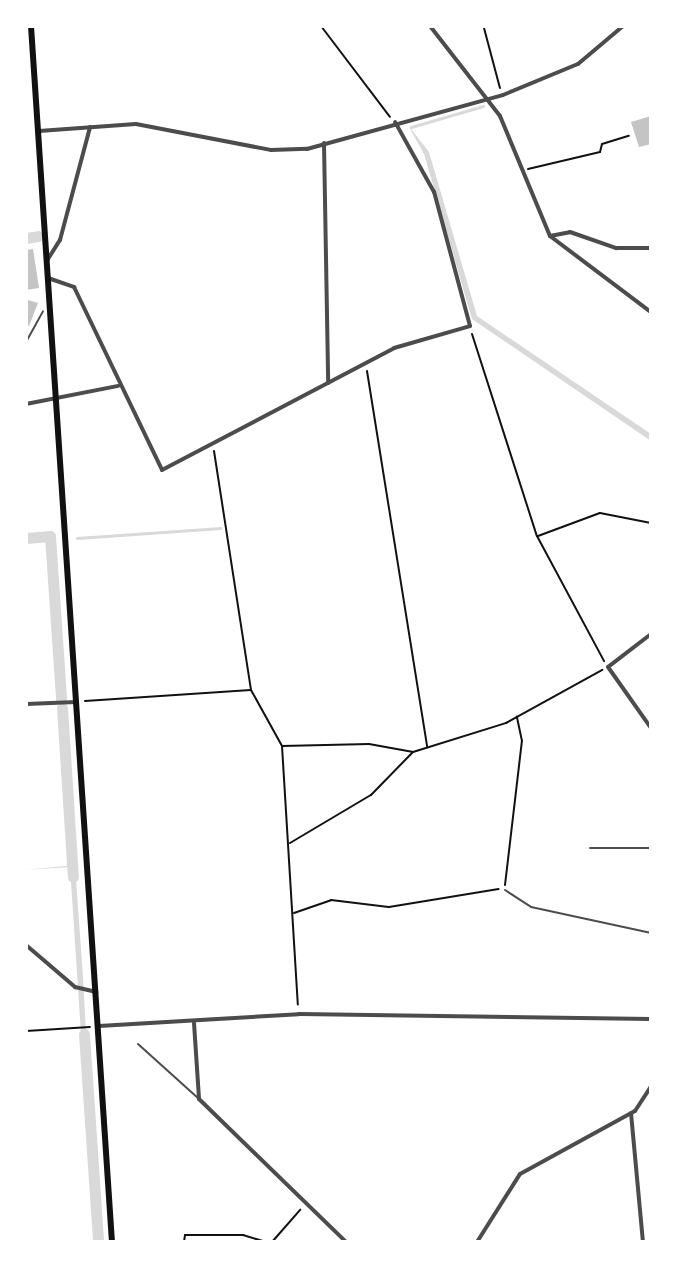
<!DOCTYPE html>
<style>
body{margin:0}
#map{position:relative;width:677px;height:1268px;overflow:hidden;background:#fff;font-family:Poppins,sans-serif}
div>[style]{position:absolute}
.water>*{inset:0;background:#d9d9d9}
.stream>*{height:3px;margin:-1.5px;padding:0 1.5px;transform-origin:1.5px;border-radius:1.5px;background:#d9d9d9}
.canal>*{height:11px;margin:-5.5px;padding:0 5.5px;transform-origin:5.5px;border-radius:5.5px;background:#d9d9d9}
.building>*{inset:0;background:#c4c4c4}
.path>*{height:2px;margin:-1px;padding:0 1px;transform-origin:1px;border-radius:1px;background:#111}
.service>*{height:2px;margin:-1px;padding:0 1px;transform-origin:1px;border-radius:1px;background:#4c4c4c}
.minor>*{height:4px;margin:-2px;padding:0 2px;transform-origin:2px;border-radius:2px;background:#4c4c4c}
.secondary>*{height:6px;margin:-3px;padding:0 3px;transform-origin:3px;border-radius:3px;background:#111}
span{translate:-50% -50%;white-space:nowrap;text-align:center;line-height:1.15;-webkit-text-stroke:6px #fff;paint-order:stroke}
.frame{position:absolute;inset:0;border:28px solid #fff;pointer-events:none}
</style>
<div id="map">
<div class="water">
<div style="clip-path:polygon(408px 125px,429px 152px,477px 316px,651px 434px,651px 441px,472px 319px,424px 154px)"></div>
<div style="clip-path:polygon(75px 865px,83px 977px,86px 1034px,81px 1034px,70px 867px,26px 870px)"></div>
</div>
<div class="stream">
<div style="left:411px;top:127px;width:75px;rotate:-16.3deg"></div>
<div style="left:77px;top:538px;width:144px;rotate:-4deg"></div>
</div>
<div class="canal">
<div style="left:26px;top:238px;width:12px;rotate:-9deg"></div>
<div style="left:26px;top:538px;width:24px;rotate:-5deg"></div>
<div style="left:50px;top:536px;width:163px;rotate:86.1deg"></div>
<div style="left:62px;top:708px;width:169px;rotate:86.3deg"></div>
<div style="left:84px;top:1034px;width:208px;rotate:86.1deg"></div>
</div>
<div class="building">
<div style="clip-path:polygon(651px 116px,651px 144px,639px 147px,631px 122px)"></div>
<div style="clip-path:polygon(33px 249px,39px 288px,26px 290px,26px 250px)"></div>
<div style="clip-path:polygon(28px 300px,38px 303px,29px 326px,26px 325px)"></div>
</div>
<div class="path">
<div style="left:321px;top:26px;width:114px;rotate:52.8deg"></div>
<div style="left:484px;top:28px;width:62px;rotate:75.1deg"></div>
<div style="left:528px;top:169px;width:74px;rotate:-13.3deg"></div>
<div style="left:600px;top:152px;width:8px;rotate:-76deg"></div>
<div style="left:602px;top:144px;width:28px;rotate:-17deg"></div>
<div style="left:472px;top:334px;width:212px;rotate:72.2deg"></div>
<div style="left:537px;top:536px;width:142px;rotate:61.8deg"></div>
<div style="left:367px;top:371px;width:381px;rotate:80.9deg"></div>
<div style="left:214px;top:451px;width:242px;rotate:81.2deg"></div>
<div style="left:251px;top:690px;width:64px;rotate:61deg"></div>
<div style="left:282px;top:746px;width:259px;rotate:86.5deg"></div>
<div style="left:538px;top:536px;width:66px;rotate:-20.4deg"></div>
<div style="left:600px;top:513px;width:52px;rotate:11.1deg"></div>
<div style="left:85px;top:701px;width:166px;rotate:-3.8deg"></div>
<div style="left:282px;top:746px;width:87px;rotate:-1.3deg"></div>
<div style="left:369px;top:744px;width:45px;rotate:10.3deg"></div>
<div style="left:413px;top:752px;width:97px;rotate:-17.3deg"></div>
<div style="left:506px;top:723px;width:110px;rotate:-28.9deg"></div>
<div style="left:290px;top:843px;width:94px;rotate:-30.7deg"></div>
<div style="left:371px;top:795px;width:59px;rotate:-45.7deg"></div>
<div style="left:505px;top:885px;width:145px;rotate:-83.3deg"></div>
<div style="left:522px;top:741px;width:25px;rotate:-102deg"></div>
<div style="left:294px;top:913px;width:39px;rotate:-19deg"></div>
<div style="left:331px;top:900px;width:58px;rotate:6.9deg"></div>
<div style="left:389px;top:907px;width:111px;rotate:-9.3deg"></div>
<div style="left:26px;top:1031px;width:64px;rotate:-3.6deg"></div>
<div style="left:184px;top:1242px;width:7px;rotate:-82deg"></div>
<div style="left:185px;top:1235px;width:58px"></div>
<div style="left:243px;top:1235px;width:24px;rotate:17deg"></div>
<div style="left:272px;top:1242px;width:43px;rotate:-48.8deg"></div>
</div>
<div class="service">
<div style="left:26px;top:342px;width:35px;rotate:-61deg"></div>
<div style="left:590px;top:848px;width:61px"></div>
<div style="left:505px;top:890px;width:31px;rotate:33deg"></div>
<div style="left:531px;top:907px;width:123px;rotate:12.2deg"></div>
<div style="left:138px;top:1044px;width:81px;rotate:42deg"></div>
</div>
<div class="minor">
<div style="left:430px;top:26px;width:114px;rotate:52.1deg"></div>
<div style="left:500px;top:116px;width:130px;rotate:67.4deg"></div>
<div style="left:550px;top:236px;width:126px;rotate:37deg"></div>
<div style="left:39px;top:131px;width:97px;rotate:-4.1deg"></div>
<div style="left:136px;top:124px;width:137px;rotate:10.9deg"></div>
<div style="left:271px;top:150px;width:36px;rotate:-2deg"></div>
<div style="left:307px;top:149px;width:203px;rotate:-15.4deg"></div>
<div style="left:503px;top:95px;width:81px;rotate:-22.5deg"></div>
<div style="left:578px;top:64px;width:59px;rotate:-40.2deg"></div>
<div style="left:324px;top:143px;width:240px;rotate:89deg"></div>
<div style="left:550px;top:236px;width:20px;rotate:-11deg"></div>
<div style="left:570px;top:232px;width:49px;rotate:19.2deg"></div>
<div style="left:616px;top:248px;width:35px"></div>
<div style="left:48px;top:259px;width:22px;rotate:-58deg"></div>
<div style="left:60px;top:240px;width:117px;rotate:-75.1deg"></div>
<div style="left:48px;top:278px;width:28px;rotate:19deg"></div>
<div style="left:74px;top:287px;width:203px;rotate:64.3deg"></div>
<div style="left:162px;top:470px;width:262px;rotate:-27.7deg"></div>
<div style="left:394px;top:348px;width:79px;rotate:-16.1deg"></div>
<div style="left:470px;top:326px;width:139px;rotate:-105deg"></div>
<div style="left:434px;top:192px;width:80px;rotate:-119.1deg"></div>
<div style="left:26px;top:404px;width:94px;rotate:-11.1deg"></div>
<div style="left:651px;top:634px;width:54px;rotate:142.5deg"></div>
<div style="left:608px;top:667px;width:75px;rotate:54.8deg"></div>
<div style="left:26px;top:704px;width:50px;rotate:-2.3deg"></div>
<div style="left:26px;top:945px;width:65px;rotate:40.6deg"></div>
<div style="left:75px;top:987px;width:22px;rotate:13deg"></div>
<div style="left:194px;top:1023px;width:76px;rotate:86.2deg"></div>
<div style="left:199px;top:1099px;width:205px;rotate:44.2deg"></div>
<div style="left:99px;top:1026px;width:200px;rotate:-3.4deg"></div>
<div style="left:299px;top:1014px;width:352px;rotate:0.8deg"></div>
<div style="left:631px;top:1113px;width:130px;rotate:84.7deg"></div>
<div style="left:477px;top:1242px;width:80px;rotate:-57.7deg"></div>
<div style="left:520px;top:1174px;width:131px;rotate:-28.7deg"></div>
<div style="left:635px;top:1111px;width:30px;rotate:-57deg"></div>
</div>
<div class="secondary">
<div style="left:31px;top:26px;width:1219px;rotate:86.19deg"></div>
</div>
<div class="frame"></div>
</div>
